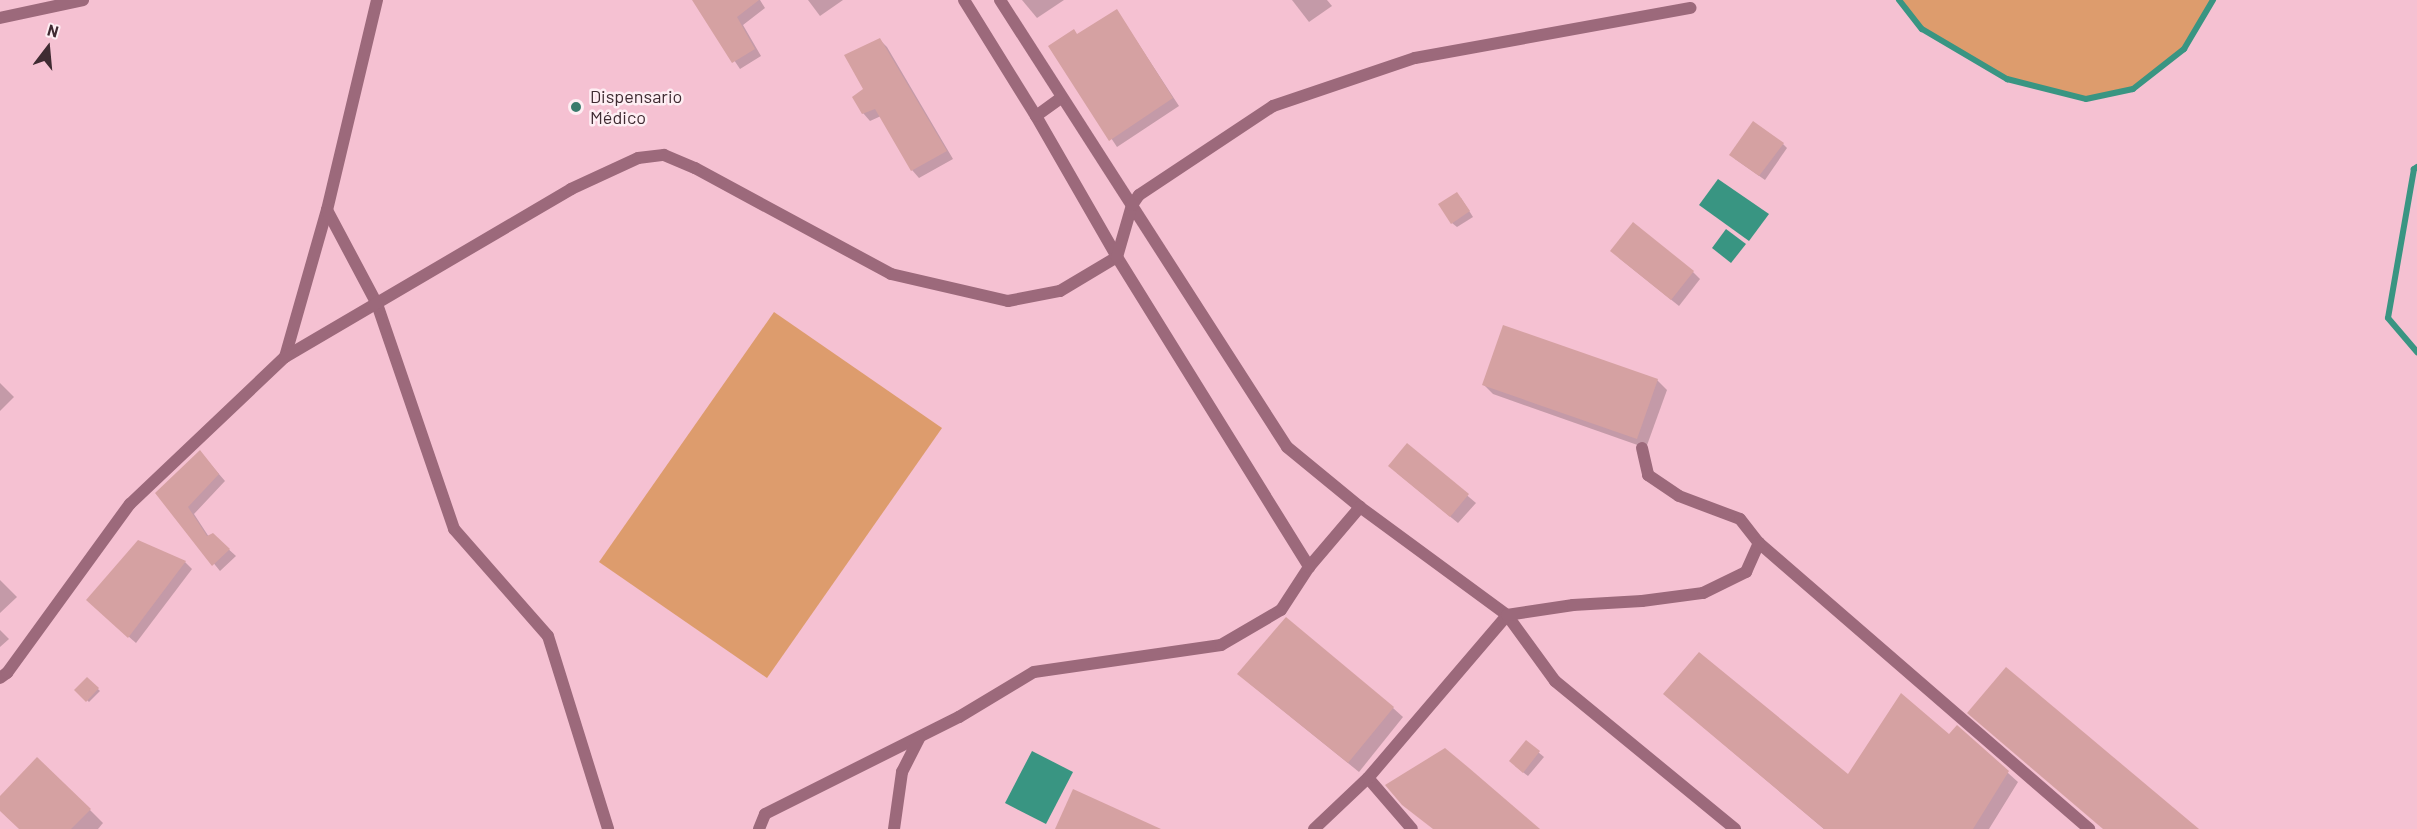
<!DOCTYPE html>
<meta charset="utf-8">
<style>
body{margin:0}
#map{position:relative;width:2417px;height:829px;overflow:hidden;background:#f5c1d2;font-family:Barlow,sans-serif}
div>[style]{position:absolute}
.green>*{inset:0;background:#dd9c6d}
.water>*{inset:0;background:#399582}
.shadow>*{inset:0;background:#0003}
.stream>*{height:6px;margin:-3px;padding:0 3px;transform-origin:3px;border-radius:3px;background:#399582}
.building>*{inset:0;background:#d5a1a2}
.lane>*{height:12px;margin:-6px;padding:0 6px;transform-origin:6px;border-radius:6px;background:#9c697b}
.street>*{height:12px;margin:-6px;padding:0 6px;transform-origin:6px;border-radius:6px;background:#9c697b}
.dots>*{width:16px;height:16px;translate:-50% -50%;box-sizing:border-box;border:3px solid #feeef3;border-radius:50%}
span{translate:-50% -50%;white-space:nowrap;text-align:center;line-height:1.15;-webkit-text-stroke:5px #feeef3;paint-order:stroke}
.poi-label{font-size:18px;color:#3f2b32}
.left{translate:0 -50%;text-align:left}
.north{position:absolute;left:18px;top:18px;width:60px;height:60px;-webkit-text-stroke:4px #feeef3;paint-order:stroke;rotate:16deg;font-size:16px;font-weight:700;line-height:24px;text-align:center;color:#3f2b32}
.north::after{content:'';display:block;margin:auto;width:21px;height:27px;background:#3f2b32;clip-path:polygon(50% 0,100% 100%,50% 72%,0 100%)}
</style>
<div id="map">
<div class="green">
<div style="clip-path:polygon(1899px 0,2213px 0,2184px 49px,2133px 89px,2086px 99px,2007px 79px,1922px 29px)"></div>
<div style="clip-path:polygon(774px 312px,942px 428px,767px 678px,599px 562px)"></div>
</div>
<div class="water">
<div style="clip-path:polygon(1718px 179px,1769px 214px,1749px 241px,1699px 205px)"></div>
<div style="clip-path:polygon(1726px 229px,1746px 244px,1731px 263px,1712px 248px)"></div>
<div style="clip-path:polygon(1032px 751px,1073px 772px,1046px 824px,1005px 803px)"></div>
</div>
<div class="shadow">
<div style="clip-path:polygon(694px 0,760px 0,765px 8px,743px 25px,761px 56px,740px 69px)"></div>
<div style="clip-path:polygon(808px 0,843px 0,820px 16px)"></div>
<div style="clip-path:polygon(1022px 0,1064px 0,1037px 18px)"></div>
<div style="clip-path:polygon(1292px 0,1327px 0,1332px 6px,1309px 22px)"></div>
<div style="clip-path:polygon(1117px 11px,1179px 106px,1117px 147px,1050px 46px,1078px 35px)"></div>
<div style="clip-path:polygon(880px 40px,887px 47px,953px 159px,919px 178px,912px 170px,881px 116px,870px 121px,863px 113px,865px 90px)"></div>
<div style="clip-path:polygon(1783px 144px,1787px 148px,1765px 180px,1735px 159px)"></div>
<div style="clip-path:polygon(1461px 198px,1473px 217px,1457px 227px,1452px 223px)"></div>
<div style="clip-path:polygon(1619px 258px,1693px 272px,1700px 279px,1679px 306px)"></div>
<div style="clip-path:polygon(1657px 380px,1667px 390px,1646px 448px,1493px 394px,1484px 385px)"></div>
<div style="clip-path:polygon(0 383px,14px 397px,0 411px)"></div>
<div style="clip-path:polygon(1408px 445px,1476px 503px,1458px 523px,1397px 473px)"></div>
<div style="clip-path:polygon(200px 452px,225px 481px,194px 514px,209px 537px,213px 535px,236px 556px,220px 571px,157px 493px)"></div>
<div style="clip-path:polygon(185px 562px,192px 569px,136px 643px,95px 607px)"></div>
<div style="clip-path:polygon(0 580px,17px 597px,0 613px)"></div>
<div style="clip-path:polygon(0 630px,9px 639px,0 647px)"></div>
<div style="clip-path:polygon(87px 679px,100px 691px,89px 702px,76px 690px)"></div>
<div style="clip-path:polygon(1249px 683px,1393px 708px,1403px 717px,1359px 772px)"></div>
<div style="clip-path:polygon(1675px 703px,1848px 776px,1949px 736px,1957px 727px,2018px 782px,1989px 829px,1824px 829px)"></div>
<div style="clip-path:polygon(1526px 742px,1544px 757px,1528px 776px,1515px 766px)"></div>
<div style="clip-path:polygon(0 798px,90px 810px,103px 823px,98px 829px,20px 829px,0 810px)"></div>
</div>
<div class="stream">
<div style="left:1899px;top:0;width:37px;rotate:52deg"></div>
<div style="left:1922px;top:29px;width:99px;rotate:30.5deg"></div>
<div style="left:2007px;top:79px;width:81px;rotate:14.2deg"></div>
<div style="left:2086px;top:99px;width:48px;rotate:-12deg"></div>
<div style="left:2133px;top:89px;width:65px;rotate:-38.1deg"></div>
<div style="left:2184px;top:49px;width:57px;rotate:-59.4deg"></div>
<div style="left:2417px;top:167px;width:4px;rotate:146deg"></div>
<div style="left:2414px;top:169px;width:151px;rotate:99.9deg"></div>
<div style="left:2388px;top:318px;width:45px;rotate:49.5deg"></div>
</div>
<div class="building">
<div style="clip-path:polygon(692px 0,759px 0,737px 17px,755px 49px,732px 63px)"></div>
<div style="clip-path:polygon(1117px 9px,1173px 98px,1109px 141px,1048px 46px,1074px 29px,1077px 34px)"></div>
<div style="clip-path:polygon(880px 38px,947px 151px,911px 171px,875px 109px,862px 114px,852px 97px,863px 89px,844px 55px)"></div>
<div style="clip-path:polygon(1753px 121px,1784px 143px,1759px 176px,1729px 155px)"></div>
<div style="clip-path:polygon(1457px 192px,1470px 211px,1451px 224px,1438px 204px)"></div>
<div style="clip-path:polygon(1633px 222px,1694px 271px,1671px 300px,1610px 251px)"></div>
<div style="clip-path:polygon(1503px 325px,1658px 379px,1637px 439px,1482px 385px)"></div>
<div style="clip-path:polygon(1407px 443px,1469px 494px,1450px 517px,1388px 466px)"></div>
<div style="clip-path:polygon(200px 450px,219px 474px,188px 507px,207px 536px,213px 533px,230px 549px,212px 566px,155px 493px)"></div>
<div style="clip-path:polygon(138px 540px,186px 561px,128px 638px,86px 600px)"></div>
<div style="clip-path:polygon(1286px 617px,1394px 707px,1348px 763px,1237px 674px)"></div>
<div style="clip-path:polygon(1699px 652px,1848px 774px,1901px 693px,1949px 734px,1957px 725px,2009px 771px,1973px 829px,1824px 829px,1663px 694px)"></div>
<div style="clip-path:polygon(2006px 667px,2199px 829px,2103px 829px,2049px 783px,1967px 713px)"></div>
<div style="clip-path:polygon(87px 677px,99px 688px,86px 702px,74px 690px)"></div>
<div style="clip-path:polygon(1526px 740px,1540px 751px,1523px 773px,1509px 761px)"></div>
<div style="clip-path:polygon(1445px 748px,1469px 768px,1540px 829px,1433px 829px,1402px 805px,1385px 785px)"></div>
<div style="clip-path:polygon(37px 757px,91px 809px,71px 829px,19px 829px,0 811px,0 796px)"></div>
<div style="clip-path:polygon(1073px 789px,1161px 829px,1055px 829px)"></div>
</div>
<div class="lane">
<div style="left:0;top:18px;width:85px;rotate:-12.2deg"></div>
<div style="left:664px;top:155px;width:34px;rotate:23deg"></div>
<div style="left:695px;top:168px;width:223px;rotate:28.4deg"></div>
<div style="left:891px;top:274px;width:120px;rotate:13deg"></div>
<div style="left:1008px;top:301px;width:53px;rotate:-10.9deg"></div>
<div style="left:1060px;top:291px;width:66px;rotate:-30.8deg"></div>
<div style="left:285px;top:357px;width:153px;rotate:-74.1deg"></div>
<div style="left:327px;top:210px;width:216px;rotate:-76.6deg"></div>
</div>
<div class="street">
<div style="left:964px;top:0;width:137px;rotate:58.2deg"></div>
<div style="left:1036px;top:116px;width:163px;rotate:60.1deg"></div>
<div style="left:1117px;top:257px;width:365px;rotate:58.2deg"></div>
<div style="left:1000px;top:0;width:531px;rotate:57.3deg"></div>
<div style="left:1287px;top:447px;width:94px;rotate:39.4deg"></div>
<div style="left:1360px;top:507px;width:182px;rotate:36.3deg"></div>
<div style="left:1507px;top:615px;width:82px;rotate:54deg"></div>
<div style="left:1555px;top:681px;width:233px;rotate:39.4deg"></div>
<div style="left:1036px;top:116px;width:31px;rotate:-36deg"></div>
<div style="left:327px;top:210px;width:106px;rotate:62deg"></div>
<div style="left:377px;top:304px;width:238px;rotate:71.1deg"></div>
<div style="left:454px;top:529px;width:142px;rotate:48.7deg"></div>
<div style="left:548px;top:636px;width:202px;rotate:72.7deg"></div>
<div style="left:1117px;top:257px;width:54px;rotate:-73.9deg"></div>
<div style="left:1132px;top:205px;width:12px;rotate:-55deg"></div>
<div style="left:1139px;top:195px;width:161px;rotate:-33.6deg"></div>
<div style="left:1273px;top:106px;width:150px;rotate:-18.7deg"></div>
<div style="left:1415px;top:58px;width:280px;rotate:-10.3deg"></div>
<div style="left:1642px;top:448px;width:28px;rotate:77deg"></div>
<div style="left:1648px;top:475px;width:37px;rotate:34deg"></div>
<div style="left:1679px;top:496px;width:65px;rotate:20.7deg"></div>
<div style="left:1740px;top:519px;width:31px;rotate:52deg"></div>
<div style="left:1759px;top:543px;width:437px;rotate:40.9deg"></div>
<div style="left:0;top:678px;width:9px;rotate:-36deg"></div>
<div style="left:7px;top:673px;width:209px;rotate:-54deg"></div>
<div style="left:130px;top:504px;width:214px;rotate:-43.5deg"></div>
<div style="left:285px;top:357px;width:332px;rotate:-30.4deg"></div>
<div style="left:571px;top:189px;width:74px;rotate:-24.8deg"></div>
<div style="left:638px;top:158px;width:26px;rotate:-7deg"></div>
<div style="left:1368px;top:778px;width:67px;rotate:49.2deg"></div>
<div style="left:759px;top:829px;width:16px;rotate:-68deg"></div>
<div style="left:765px;top:814px;width:217px;rotate:-26.6deg"></div>
<div style="left:959px;top:717px;width:87px;rotate:-31deg"></div>
<div style="left:1034px;top:672px;width:189px;rotate:-8.2deg"></div>
<div style="left:1221px;top:645px;width:69px;rotate:-30.3deg"></div>
<div style="left:1281px;top:610px;width:51px;rotate:-56.9deg"></div>
<div style="left:1309px;top:567px;width:79px;rotate:-49.6deg"></div>
<div style="left:894px;top:829px;width:58px;rotate:-82deg"></div>
<div style="left:902px;top:772px;width:39px;rotate:-63deg"></div>
<div style="left:1314px;top:829px;width:74px;rotate:-43.4deg"></div>
<div style="left:1368px;top:778px;width:214px;rotate:-49.5deg"></div>
<div style="left:1507px;top:615px;width:67px;rotate:-8.6deg"></div>
<div style="left:1573px;top:605px;width:69px;rotate:-3.3deg"></div>
<div style="left:1642px;top:601px;width:62px;rotate:-7.5deg"></div>
<div style="left:1703px;top:593px;width:48px;rotate:-26deg"></div>
<div style="left:1746px;top:572px;width:32px;rotate:-66deg"></div>
</div>
<div class="dots">
<div style="left:576px;top:107px;background:#397b6c"></div>
</div>
<div class="poi-label">
<span class="left" style="left:590px;top:107px">Dispensario<br>Médico</span>
</div>
<div class="north">N</div>
</div>
